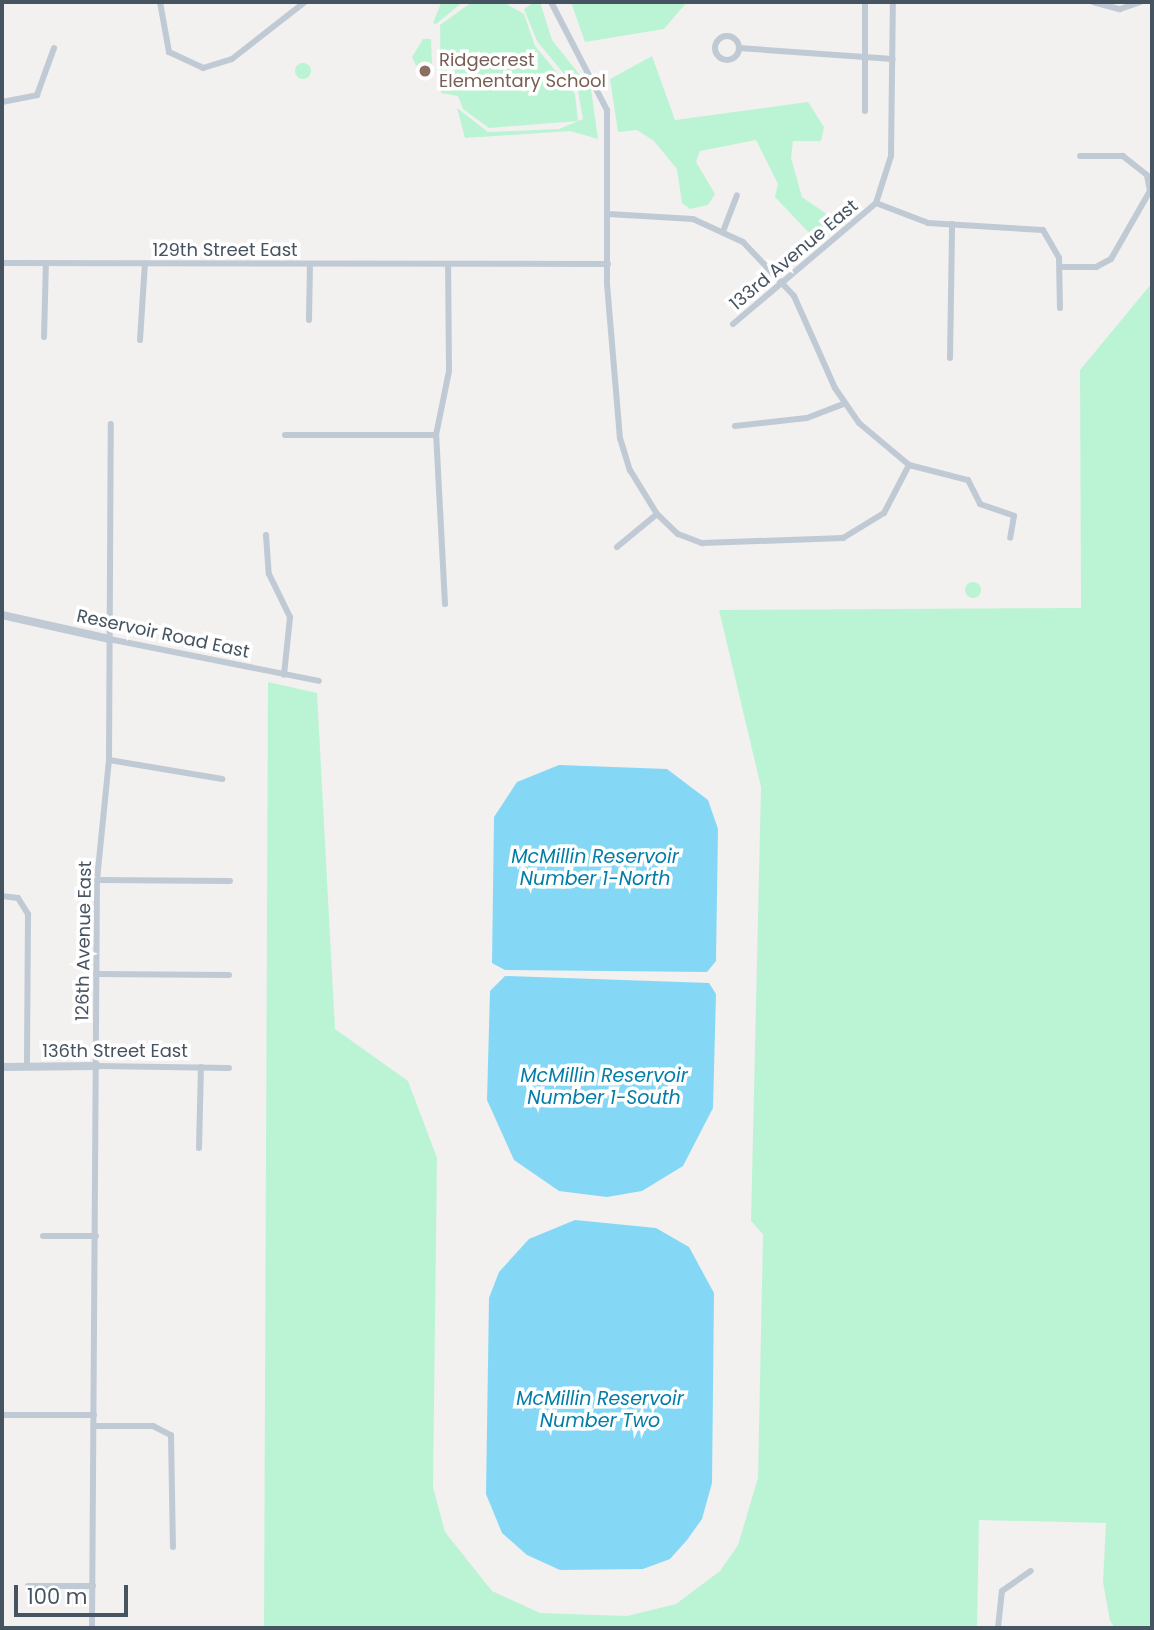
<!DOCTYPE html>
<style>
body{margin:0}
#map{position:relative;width:1154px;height:1630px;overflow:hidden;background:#f3f0f0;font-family:Poppins,sans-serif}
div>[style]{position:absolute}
.green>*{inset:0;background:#bbf4d4}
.round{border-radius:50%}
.water>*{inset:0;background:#84d8f6}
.minor>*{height:6px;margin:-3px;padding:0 3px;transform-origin:3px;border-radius:3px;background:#c0cad4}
.minor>.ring{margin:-3px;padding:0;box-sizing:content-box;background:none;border:6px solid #c0cad4;border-radius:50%}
.tertiary>*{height:8px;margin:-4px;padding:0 4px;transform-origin:4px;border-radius:4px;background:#c0cad4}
.dots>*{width:19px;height:19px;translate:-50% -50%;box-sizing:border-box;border:4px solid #fff;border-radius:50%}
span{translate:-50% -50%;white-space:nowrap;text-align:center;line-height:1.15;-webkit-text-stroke:7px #fff;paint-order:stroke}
.education-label{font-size:18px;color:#785e54}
.left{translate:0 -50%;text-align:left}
.street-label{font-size:18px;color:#465360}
.water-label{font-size:19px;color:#027da8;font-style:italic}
.frame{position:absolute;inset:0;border:4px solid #465360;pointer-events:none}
.scale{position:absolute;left:14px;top:1585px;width:114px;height:32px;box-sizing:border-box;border:4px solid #465360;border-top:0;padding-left:9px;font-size:21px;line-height:24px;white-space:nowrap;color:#465360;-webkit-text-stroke:5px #fff;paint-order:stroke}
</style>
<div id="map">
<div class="green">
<div style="clip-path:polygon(463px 2px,436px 24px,433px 23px,441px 3px)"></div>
<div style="clip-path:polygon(472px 2px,505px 3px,524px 14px,535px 46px,575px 94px,578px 121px,489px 128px,463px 109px,458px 96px,441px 93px,440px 25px)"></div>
<div style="clip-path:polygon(534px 2px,540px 2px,552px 40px,591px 89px,598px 139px,570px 131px,465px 138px,457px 108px,488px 132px,559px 129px,583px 119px,578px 91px,537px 41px,524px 9px)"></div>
<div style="clip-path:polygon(571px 2px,687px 2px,664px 29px,585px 42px)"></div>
<div style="clip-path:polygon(423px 39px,431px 39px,432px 65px,416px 66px,412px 57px)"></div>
<div style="clip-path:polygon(652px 56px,675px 120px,808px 102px,824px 127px,821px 141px,793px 141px,791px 158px,802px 197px,838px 222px,824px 238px,810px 234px,775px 197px,778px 184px,756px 140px,700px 151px,696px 162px,715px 194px,708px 205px,690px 209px,682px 203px,677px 169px,654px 141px,637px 130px,618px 132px,610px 79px)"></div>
<div class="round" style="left:295px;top:63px;width:16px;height:16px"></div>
<div style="clip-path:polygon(1152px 283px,1152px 1628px,1115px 1628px,1110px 1621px,1103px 1582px,1106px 1523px,979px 1520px,977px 1628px,264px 1628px,268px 682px,317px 693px,335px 1029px,408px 1081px,437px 1158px,433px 1487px,445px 1532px,492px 1591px,540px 1613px,627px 1616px,676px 1604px,720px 1571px,738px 1545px,758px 1478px,763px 1234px,751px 1221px,761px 787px,719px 610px,1081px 608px,1080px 370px)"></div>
<div class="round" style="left:965px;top:582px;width:16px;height:16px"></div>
</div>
<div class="water">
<div style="clip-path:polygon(559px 765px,667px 769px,708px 800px,718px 829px,716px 961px,707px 972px,505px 970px,492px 963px,494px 817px,517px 782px)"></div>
<div style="clip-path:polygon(505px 976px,709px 983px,716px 994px,713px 1108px,683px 1166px,642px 1191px,607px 1197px,559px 1191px,514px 1160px,487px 1100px,490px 991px)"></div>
<div style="clip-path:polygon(575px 1220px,656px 1228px,689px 1247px,714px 1293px,712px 1483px,702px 1519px,687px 1540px,670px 1559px,643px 1569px,560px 1570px,527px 1555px,502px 1533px,486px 1494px,489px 1298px,499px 1272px,529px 1239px)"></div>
</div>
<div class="minor">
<div style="left:160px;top:2px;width:51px;rotate:79.8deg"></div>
<div style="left:169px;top:52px;width:38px;rotate:25deg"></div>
<div style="left:203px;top:68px;width:30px;rotate:-17deg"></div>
<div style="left:232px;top:59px;width:93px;rotate:-38deg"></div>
<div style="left:551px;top:2px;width:122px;rotate:62.6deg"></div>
<div style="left:607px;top:110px;width:174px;rotate:90deg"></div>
<div style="left:607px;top:284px;width:155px;rotate:85.2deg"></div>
<div style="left:620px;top:438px;width:34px;rotate:73deg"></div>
<div style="left:630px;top:470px;width:52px;rotate:58.5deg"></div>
<div style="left:865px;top:2px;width:109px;rotate:90deg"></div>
<div style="left:1093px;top:2px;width:28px;rotate:15deg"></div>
<div style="left:1120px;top:9px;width:21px;rotate:-19deg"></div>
<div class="ring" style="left:715px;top:36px;width:18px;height:18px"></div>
<div style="left:739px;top:48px;width:154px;rotate:4.1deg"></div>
<div style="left:2px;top:102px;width:36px;rotate:-11deg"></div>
<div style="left:37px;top:95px;width:50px;rotate:-70.1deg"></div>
<div style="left:876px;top:203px;width:56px;rotate:21deg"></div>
<div style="left:928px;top:223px;width:115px;rotate:3.5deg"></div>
<div style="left:1043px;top:230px;width:32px;rotate:60deg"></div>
<div style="left:1059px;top:258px;width:50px;rotate:88.9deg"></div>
<div style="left:608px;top:214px;width:85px;rotate:3.4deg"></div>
<div style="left:693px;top:219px;width:55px;rotate:24.7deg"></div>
<div style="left:743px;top:242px;width:74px;rotate:46.6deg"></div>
<div style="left:794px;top:296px;width:101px;rotate:66deg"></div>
<div style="left:835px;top:388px;width:42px;rotate:55.6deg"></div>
<div style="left:859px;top:423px;width:65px;rotate:40deg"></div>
<div style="left:909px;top:465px;width:61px;rotate:14.3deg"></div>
<div style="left:968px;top:480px;width:27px;rotate:63deg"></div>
<div style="left:980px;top:504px;width:36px;rotate:19deg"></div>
<div style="left:1014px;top:516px;width:22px;rotate:100deg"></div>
<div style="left:724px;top:229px;width:36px;rotate:-69deg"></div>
<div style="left:2px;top:263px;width:606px;rotate:0.09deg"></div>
<div style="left:1060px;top:267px;width:36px"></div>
<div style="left:1096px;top:267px;width:17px;rotate:-28deg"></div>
<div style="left:1111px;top:259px;width:78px;rotate:-60.2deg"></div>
<div style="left:1150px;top:191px;width:16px;rotate:-101deg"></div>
<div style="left:1147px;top:175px;width:31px;rotate:-142deg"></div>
<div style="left:1123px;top:156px;width:43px;rotate:180deg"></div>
<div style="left:309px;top:320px;width:56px;rotate:-89deg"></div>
<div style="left:733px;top:324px;width:187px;rotate:-40.2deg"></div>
<div style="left:876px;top:203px;width:49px;rotate:-72.3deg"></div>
<div style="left:891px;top:156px;width:154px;rotate:-89.3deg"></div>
<div style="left:44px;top:337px;width:74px;rotate:-88.5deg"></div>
<div style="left:140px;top:340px;width:77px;rotate:-86.3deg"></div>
<div style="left:950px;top:358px;width:134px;rotate:-89.1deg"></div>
<div style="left:735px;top:426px;width:72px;rotate:-6.3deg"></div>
<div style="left:807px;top:418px;width:40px;rotate:-21deg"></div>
<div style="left:285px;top:435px;width:151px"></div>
<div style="left:266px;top:535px;width:39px;rotate:86deg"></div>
<div style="left:269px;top:574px;width:48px;rotate:64deg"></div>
<div style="left:290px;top:617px;width:58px;rotate:95.9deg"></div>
<div style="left:617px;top:547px;width:52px;rotate:-39.5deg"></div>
<div style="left:657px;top:514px;width:29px;rotate:44deg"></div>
<div style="left:678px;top:534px;width:26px;rotate:21deg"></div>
<div style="left:702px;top:543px;width:141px;rotate:-2deg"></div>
<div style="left:843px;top:538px;width:48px;rotate:-31.4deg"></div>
<div style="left:884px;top:513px;width:54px;rotate:-62.5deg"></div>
<div style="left:445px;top:604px;width:169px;rotate:-93deg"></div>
<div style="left:436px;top:435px;width:65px;rotate:-78.5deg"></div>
<div style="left:449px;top:371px;width:107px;rotate:-90.5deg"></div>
<div style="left:109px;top:639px;width:214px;rotate:11.3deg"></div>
<div style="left:109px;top:760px;width:115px;rotate:9.5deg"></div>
<div style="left:97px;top:880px;width:133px;rotate:0.4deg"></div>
<div style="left:2px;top:896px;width:16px;rotate:7deg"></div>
<div style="left:18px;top:898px;width:19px;rotate:58deg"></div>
<div style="left:28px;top:914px;width:153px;rotate:90.4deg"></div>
<div style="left:96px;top:974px;width:133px;rotate:0.4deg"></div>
<div style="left:97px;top:1066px;width:132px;rotate:0.9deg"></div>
<div style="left:199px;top:1148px;width:81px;rotate:-88.6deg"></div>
<div style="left:43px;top:1236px;width:53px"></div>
<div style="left:2px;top:1415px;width:92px"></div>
<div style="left:94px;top:1426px;width:59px"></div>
<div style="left:153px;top:1426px;width:20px;rotate:27deg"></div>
<div style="left:171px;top:1435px;width:112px;rotate:89deg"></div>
<div style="left:28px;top:1586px;width:65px"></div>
<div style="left:92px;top:1628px;width:748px;rotate:-89.62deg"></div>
<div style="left:97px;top:880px;width:121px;rotate:-84.3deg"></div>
<div style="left:109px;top:760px;width:336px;rotate:-89.7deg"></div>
<div style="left:998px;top:1628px;width:37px;rotate:-84deg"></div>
<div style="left:1002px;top:1591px;width:35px;rotate:-35deg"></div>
</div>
<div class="tertiary">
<div style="left:2px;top:615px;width:110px;rotate:12.6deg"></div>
<div style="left:2px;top:1067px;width:95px;rotate:-0.6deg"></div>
</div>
<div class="dots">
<div style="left:425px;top:71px;background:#8d6e63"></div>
</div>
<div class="education-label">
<span class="left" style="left:439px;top:71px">Ridgecrest<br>Elementary School</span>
</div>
<div class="street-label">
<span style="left:225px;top:250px">129th Street East</span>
<span style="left:794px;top:255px;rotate:-40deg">133rd Avenue East</span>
<span style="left:163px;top:634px;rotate:12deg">Reservoir Road East</span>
<span style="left:84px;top:941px;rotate:-89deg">126th Avenue East</span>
<span style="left:115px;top:1051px">136th Street East</span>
</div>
<div class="water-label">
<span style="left:595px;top:868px">McMillin Reservoir<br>Number 1-North</span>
<span style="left:604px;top:1087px">McMillin Reservoir<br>Number 1-South</span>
<span style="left:600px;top:1410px">McMillin Reservoir<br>Number Two</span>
</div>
<div class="frame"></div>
<div class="scale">100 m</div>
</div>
